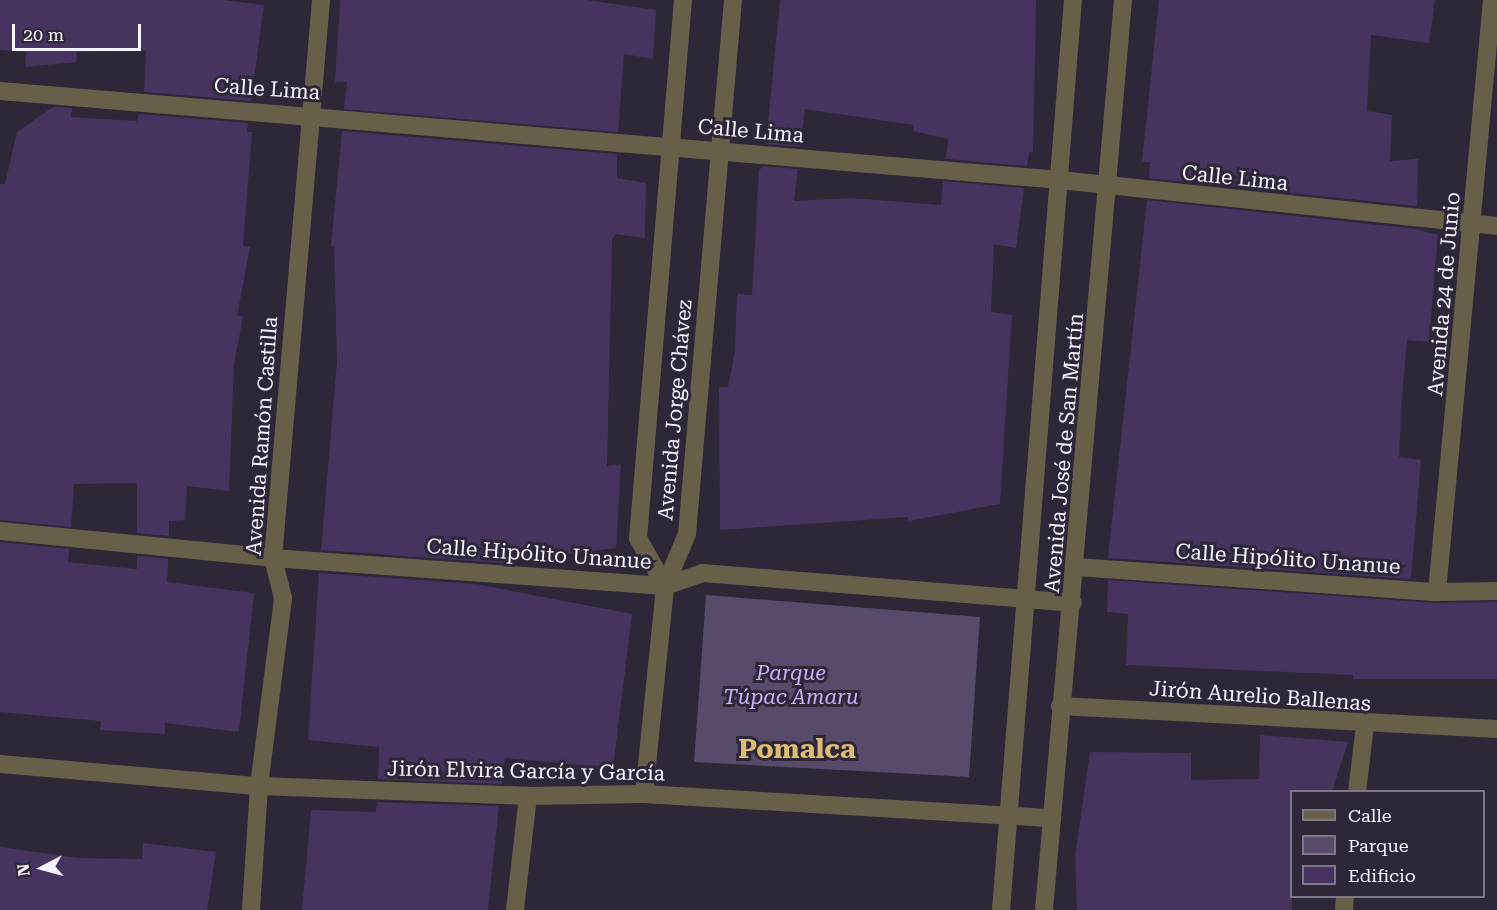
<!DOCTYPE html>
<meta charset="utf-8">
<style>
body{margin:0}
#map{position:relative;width:1497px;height:910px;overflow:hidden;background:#2d2738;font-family:"Roboto Serif",serif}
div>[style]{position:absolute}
.green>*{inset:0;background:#574a6b}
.building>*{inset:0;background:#463360}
.minor>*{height:18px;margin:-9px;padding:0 9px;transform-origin:9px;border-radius:9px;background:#685f49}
span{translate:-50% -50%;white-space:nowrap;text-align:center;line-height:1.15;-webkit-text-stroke:6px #2d2738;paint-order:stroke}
.street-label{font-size:21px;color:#f6f2fe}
.park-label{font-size:21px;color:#cbaef9;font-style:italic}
.district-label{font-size:27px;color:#ddbd73;font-weight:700}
.legend{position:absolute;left:1290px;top:790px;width:195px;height:108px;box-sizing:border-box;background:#2d2738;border:2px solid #7d7887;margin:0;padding:8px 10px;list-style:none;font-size:18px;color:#f6f2fe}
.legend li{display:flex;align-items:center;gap:12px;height:30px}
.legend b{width:30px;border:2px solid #7d7887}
.north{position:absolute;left:12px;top:838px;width:60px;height:60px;-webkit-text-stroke:4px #2d2738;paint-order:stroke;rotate:264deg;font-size:16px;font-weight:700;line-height:24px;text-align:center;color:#f6f2fe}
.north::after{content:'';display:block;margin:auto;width:21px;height:27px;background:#f6f2fe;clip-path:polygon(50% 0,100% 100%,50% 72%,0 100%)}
.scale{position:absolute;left:12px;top:24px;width:129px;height:27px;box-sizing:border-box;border:3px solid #f6f2fe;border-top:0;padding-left:8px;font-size:18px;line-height:21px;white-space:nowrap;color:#f6f2fe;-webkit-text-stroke:4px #2d2738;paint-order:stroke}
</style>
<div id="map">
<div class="green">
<div style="clip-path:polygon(706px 595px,980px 617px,969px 777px,694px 762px)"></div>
</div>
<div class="building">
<div style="clip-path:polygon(0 0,223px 0,264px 5px,251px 101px,144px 92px,146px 51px,77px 52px,76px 62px,25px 67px,26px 52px,0 50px)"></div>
<div style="clip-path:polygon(340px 0,587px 0,656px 10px,653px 59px,624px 54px,618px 132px,344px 109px,347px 82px,335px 82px)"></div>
<div style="clip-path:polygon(780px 0,1036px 0,1033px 153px,1029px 152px,1027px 166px,946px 159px,948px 139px,913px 131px,914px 125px,805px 109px,800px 147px,766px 144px)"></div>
<div style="clip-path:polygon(1159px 0,1435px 0,1429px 43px,1371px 35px,1367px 111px,1392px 115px,1390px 161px,1418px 159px,1417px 206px,1149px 178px,1150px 162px,1142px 162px)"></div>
<div style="clip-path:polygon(53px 107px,72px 108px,71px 117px,137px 121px,139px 114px,248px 123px,247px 132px,252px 132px,243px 246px,250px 247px,237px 316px,243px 316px,234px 365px,229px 491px,187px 486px,185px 520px,169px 521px,169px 536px,137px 533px,137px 483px,74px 484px,71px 527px,0 520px,0 184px,5px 184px,17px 132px)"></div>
<div style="clip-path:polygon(342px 131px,617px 154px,617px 178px,646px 183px,645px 238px,615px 234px,612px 241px,607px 466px,621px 464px,616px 548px,501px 563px,321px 550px,337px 362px,334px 246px,331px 246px)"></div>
<div style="clip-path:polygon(764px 166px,798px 169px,794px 201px,851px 198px,941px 205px,943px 181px,1024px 188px,1016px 248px,994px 244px,991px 312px,1012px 315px,1000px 504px,908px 521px,908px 517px,720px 530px,719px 387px,728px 387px,735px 351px,737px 294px,752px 295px,759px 170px)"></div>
<div style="clip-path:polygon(1147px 200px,1416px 229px,1438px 235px,1429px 342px,1407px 340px,1402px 397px,1399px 457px,1421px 460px,1411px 579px,1108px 558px)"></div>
<div style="clip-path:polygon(0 542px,69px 549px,68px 562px,137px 569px,137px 556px,168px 559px,167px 582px,254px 593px,239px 732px,165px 723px,165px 734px,100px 730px,101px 721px,0 712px)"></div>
<div style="clip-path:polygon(319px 573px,476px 584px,632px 614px,613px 768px,505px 758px,502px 784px,378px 779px,379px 747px,308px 740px)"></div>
<div style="clip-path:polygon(1108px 580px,1436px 603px,1497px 602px,1497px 679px,1353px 679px,1353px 675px,1126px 665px,1128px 614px,1107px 612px)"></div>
<div style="clip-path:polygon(1260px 735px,1348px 742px,1332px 792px,1292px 792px,1292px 910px,1077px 910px,1075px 857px,1090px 752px,1191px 753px,1191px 780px,1259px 779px)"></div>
<div style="clip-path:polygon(377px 802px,499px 806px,488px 910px,302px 910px,311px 810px,376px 812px)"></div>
<div style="clip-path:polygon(143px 843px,216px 852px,207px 910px,0 910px,0 847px,79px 858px,142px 859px)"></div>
</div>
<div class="minor">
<div style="left:0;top:91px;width:1064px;rotate:4.8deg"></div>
<div style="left:1060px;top:180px;width:439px;rotate:6deg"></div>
<div style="left:0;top:531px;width:274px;rotate:5.6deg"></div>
<div style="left:273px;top:558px;width:393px;rotate:4.1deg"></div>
<div style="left:665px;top:586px;width:40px;rotate:-18.9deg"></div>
<div style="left:703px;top:573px;width:371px;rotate:4.6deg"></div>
<div style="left:1076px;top:567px;width:362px;rotate:4deg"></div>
<div style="left:1437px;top:592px;width:60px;rotate:-1deg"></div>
<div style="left:665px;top:586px;width:55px;rotate:-119.4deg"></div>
<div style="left:638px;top:538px;width:540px;rotate:-85.22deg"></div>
<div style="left:1437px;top:592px;width:595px;rotate:-84.69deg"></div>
<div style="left:1060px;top:706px;width:438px;rotate:3deg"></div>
<div style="left:0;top:764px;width:260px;rotate:4.9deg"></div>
<div style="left:259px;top:786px;width:269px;rotate:2.1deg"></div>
<div style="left:528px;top:796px;width:116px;rotate:-1deg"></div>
<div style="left:644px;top:794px;width:409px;rotate:3.4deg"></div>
<div style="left:1357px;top:792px;width:67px;rotate:-83.2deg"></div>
<div style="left:644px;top:794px;width:209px;rotate:-84.2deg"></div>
<div style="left:665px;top:586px;width:56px;rotate:-67.1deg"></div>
<div style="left:687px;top:534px;width:536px;rotate:-85.08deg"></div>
<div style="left:251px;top:910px;width:124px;rotate:-86.3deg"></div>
<div style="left:259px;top:786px;width:190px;rotate:-82.7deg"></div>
<div style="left:283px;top:598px;width:41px;rotate:-104deg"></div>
<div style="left:273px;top:558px;width:560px;rotate:-85.08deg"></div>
<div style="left:515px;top:910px;width:115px;rotate:-83.5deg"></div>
<div style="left:1001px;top:910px;width:913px;rotate:-85.48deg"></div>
<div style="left:1044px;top:910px;width:913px;rotate:-85.04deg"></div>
<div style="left:1344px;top:910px;width:14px;rotate:-86deg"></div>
</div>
<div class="street-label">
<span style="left:267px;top:89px;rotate:4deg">Calle Lima</span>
<span style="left:751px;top:131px;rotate:5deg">Calle Lima</span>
<span style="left:1235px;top:178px;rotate:6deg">Calle Lima</span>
<span style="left:1444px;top:294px;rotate:-85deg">Avenida 24 de Junio</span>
<span style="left:675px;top:410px;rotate:-85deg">Avenida Jorge Chávez</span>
<span style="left:262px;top:436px;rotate:-86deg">Avenida Ramón Castilla</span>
<span style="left:1064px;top:453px;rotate:-85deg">Avenida José de San Martín</span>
<span style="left:539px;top:554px;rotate:4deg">Calle Hipólito Unanue</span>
<span style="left:1288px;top:559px;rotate:4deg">Calle Hipólito Unanue</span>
<span style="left:1260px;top:696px;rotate:4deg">Jirón Aurelio Ballenas</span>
<span style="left:526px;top:771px;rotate:1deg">Jirón Elvira García y García</span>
</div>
<div class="park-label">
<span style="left:791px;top:685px">Parque<br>Túpac Amaru</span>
</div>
<div class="district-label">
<span style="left:797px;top:750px">Pomalca</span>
</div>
<ul class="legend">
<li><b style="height:8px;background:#685f49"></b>Calle</li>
<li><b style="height:16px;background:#574a6b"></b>Parque</li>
<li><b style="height:16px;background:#463360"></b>Edificio</li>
</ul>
<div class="north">N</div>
<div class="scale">20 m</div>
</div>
